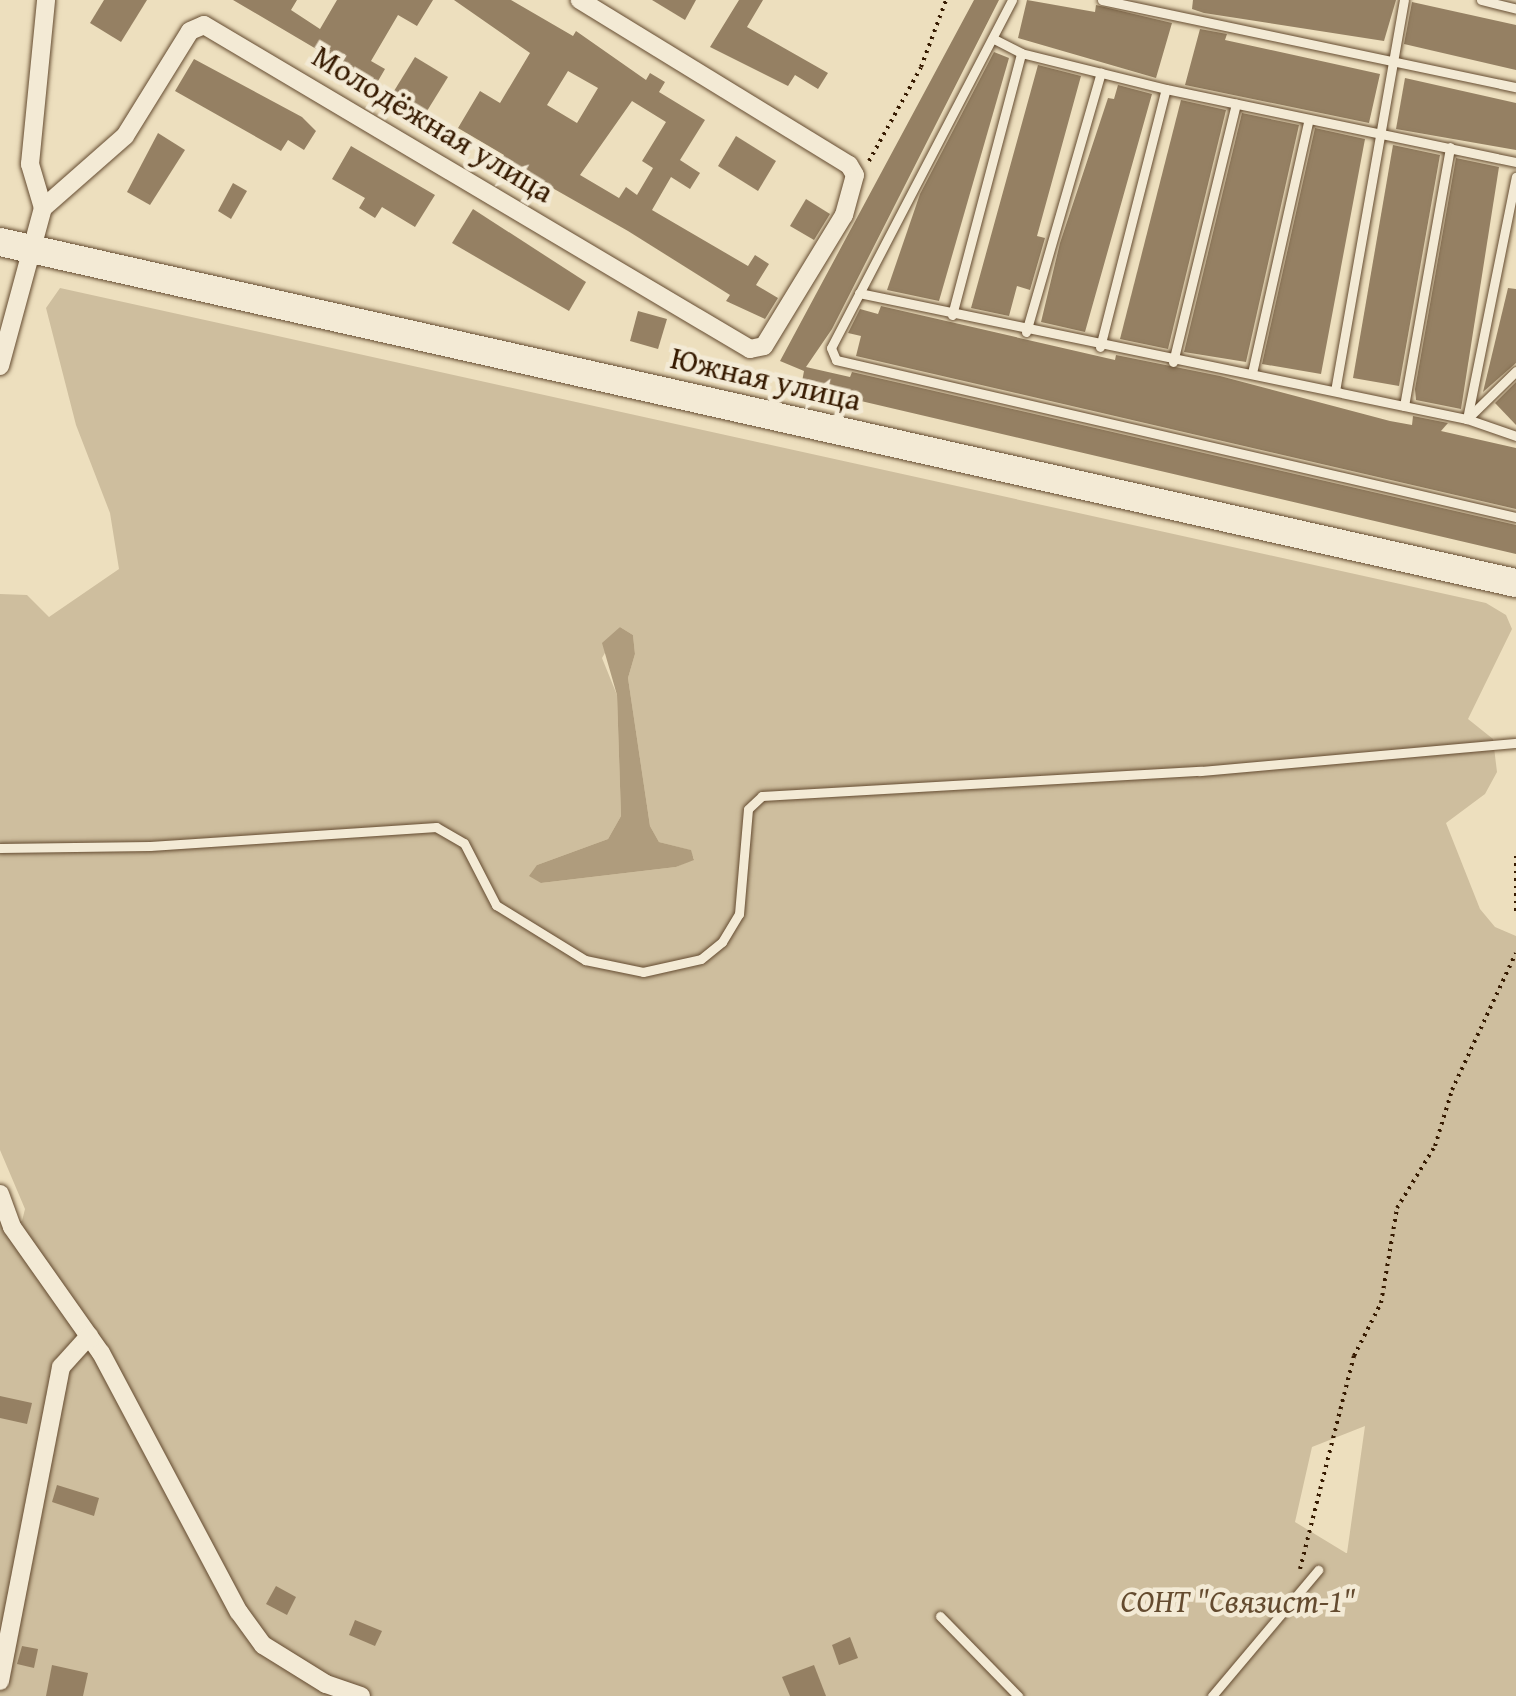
<!DOCTYPE html>
<meta charset="utf-8">
<style>
body{margin:0}
#map{position:relative;width:1516px;height:1696px;overflow:hidden;background:#eddfbe;font-family:"Gentium Book Plus",serif}
div>[style]{position:absolute}
.green>*{inset:0;background:#cebe9e}
.water>*{inset:0;background:#af9c7d}
.building>*{inset:0;background:#958063}
.path>*{height:4px;margin-top:-2px;transform-origin:0;background:repeating-linear-gradient(90deg,#361a00 0 2.5px,transparent 0 7.5px)}
.roads{filter:drop-shadow(0 0 2px #644b30) drop-shadow(0 0 2px #644b30)}
.lane>*{height:9px;margin:-4.5px;padding:0 4.5px;transform-origin:4.5px;border-radius:4.5px;background:#f3ead5}
.street>*{height:18px;margin:-9px;padding:0 9px;transform-origin:9px;border-radius:9px;background:#f3ead5}
.secondary>*{height:28px;margin:-14px;padding:0 14px;transform-origin:14px;border-radius:14px;background:#f3ead5}
span{translate:-50% -50%;white-space:nowrap;text-align:center;line-height:1.15;-webkit-text-stroke:9px #f3ead5;paint-order:stroke}
.street-label{font-size:32px;color:#361a00}
.park-label{font-size:32px;color:#644b2f;font-style:italic}
</style>
<div id="map">
<div class="green">
<div style="clip-path:polygon(evenodd,60px 288px,1486px 603px,1506px 615px,1512px 629px,1468px 719px,1493px 739px,1497px 772px,1485px 794px,1446px 823px,1480px 909px,1495px 927px,1516px 936px,1516px 1696px,0 1696px,0 1215px,22px 1221px,25px 1209px,0 1150px,0 594px,27px 595px,49px 617px,119px 569px,110px 513px,76px 425px,46px 308px,60px 288px,620px 627px,633px 635px,635px 654px,628px 678px,650px 826px,659px 842px,690px 850px,694px 859px,676px 867px,541px 883px,537px 865px,608px 839px,621px 816px,617px 695px,602px 658px,620px 627px,60px 288px,1365px 1426px,1347px 1553px,1346px 1553px,1295px 1522px,1312px 1447px,1365px 1426px)"></div>
</div>
<div class="water">
<div style="clip-path:polygon(620px 627px,633px 635px,635px 654px,628px 678px,650px 826px,659px 842px,691px 850px,694px 860px,676px 867px,541px 883px,529px 876px,537px 865px,608px 839px,621px 816px,617px 695px,602px 643px)"></div>
</div>
<div class="building">
<div style="clip-path:polygon(104px 0,147px 0,121px 42px,90px 23px)"></div>
<div style="clip-path:polygon(233px 0,297px 0,291px 10px,320px 29px,337px 0,433px 0,417px 26px,398px 15px,371px 61px,385px 69px,371px 93px,357px 84px,362px 76px)"></div>
<div style="clip-path:polygon(evenodd,454px 0,511px 0,573px 36px,576px 31px,646px 80px,650px 73px,665px 82px,659px 92px,705px 120px,680px 160px,700px 173px,690px 189px,671px 177px,652px 210px,748px 266px,755px 255px,769px 264px,756px 285px,778px 298px,765px 319px,726px 301px,730px 295px,628px 231px,519px 169px,514px 176px,498px 166px,504px 155px,458px 128px,480px 91px,500px 103px,530px 53px,454px 0,568px 71px,598px 88px,577px 123px,547px 105px,568px 71px,454px 0,632px 101px,666px 122px,642px 161px,653px 168px,637px 195px,626px 187px,619px 198px,580px 175px,632px 101px)"></div>
<div style="clip-path:polygon(652px 0,696px 0,685px 20px)"></div>
<div style="clip-path:polygon(739px 0,763px 0,747px 27px,828px 73px,818px 89px,795px 75px,788px 86px,710px 47px)"></div>
<div style="clip-path:polygon(974px 0,999px 0,832px 329px,806px 367px,850px 377px,852px 372px,1516px 525px,1516px 554px,801px 387px,804px 371px,780px 361px)"></div>
<div style="clip-path:polygon(1027px 0,1095px 12px,1096px 5px,1172px 23px,1156px 78px,1018px 38px)"></div>
<div style="clip-path:polygon(1193px 0,1396px 0,1384px 41px,1204px 13px,1192px 9px)"></div>
<div style="clip-path:polygon(1412px 2px,1516px 25px,1516px 70px,1404px 44px)"></div>
<div style="clip-path:polygon(1200px 29px,1227px 34px,1225px 40px,1380px 74px,1369px 123px,1185px 85px)"></div>
<div style="clip-path:polygon(994px 52px,1009px 58px,939px 301px,887px 290px,920px 194px)"></div>
<div style="clip-path:polygon(415px 57px,448px 77px,427px 111px,394px 91px)"></div>
<div style="clip-path:polygon(194px 59px,302px 117px,316px 131px,304px 150px,288px 140px,281px 151px,175px 91px)"></div>
<div style="clip-path:polygon(1038px 65px,1081px 76px,1037px 236px,1045px 238px,1030px 290px,1017px 286px,1009px 316px,971px 308px)"></div>
<div style="clip-path:polygon(1405px 78px,1516px 103px,1516px 150px,1396px 129px)"></div>
<div style="clip-path:polygon(1118px 85px,1152px 94px,1085px 332px,1041px 322px,1060px 243px,1108px 98px,1114px 99px)"></div>
<div style="clip-path:polygon(1181px 100px,1226px 110px,1168px 349px,1120px 339px)"></div>
<div style="clip-path:polygon(1242px 113px,1299px 125px,1246px 362px,1184px 352px)"></div>
<div style="clip-path:polygon(1315px 128px,1365px 139px,1321px 374px,1262px 364px)"></div>
<div style="clip-path:polygon(158px 133px,185px 150px,150px 205px,127px 192px)"></div>
<div style="clip-path:polygon(736px 136px,776px 161px,758px 191px,718px 166px)"></div>
<div style="clip-path:polygon(1393px 145px,1440px 155px,1399px 386px,1353px 378px)"></div>
<div style="clip-path:polygon(351px 146px,435px 195px,415px 227px,382px 207px,375px 218px,359px 208px,365px 198px,332px 179px)"></div>
<div style="clip-path:polygon(1456px 158px,1499px 167px,1461px 409px,1416px 400px,1415px 389px)"></div>
<div style="clip-path:polygon(233px 183px,247px 191px,231px 219px,218px 211px)"></div>
<div style="clip-path:polygon(806px 199px,830px 214px,814px 240px,790px 226px)"></div>
<div style="clip-path:polygon(473px 209px,586px 282px,569px 311px,452px 243px)"></div>
<div style="clip-path:polygon(1508px 288px,1516px 289px,1516px 363px,1483px 392px)"></div>
<div style="clip-path:polygon(881px 306px,1115px 360px,1116px 355px,1220px 376px,1390px 421px,1412px 425px,1413px 416px,1448px 423px,1441px 431px,1516px 448px,1516px 509px,856px 356px,861px 336px,848px 333px,860px 309px,878px 314px)"></div>
<div style="clip-path:polygon(638px 311px,667px 319px,658px 349px,630px 341px)"></div>
<div style="clip-path:polygon(1516px 382px,1516px 425px,1495px 403px)"></div>
<div style="clip-path:polygon(0 1396px,32px 1403px,27px 1424px,0 1418px)"></div>
<div style="clip-path:polygon(57px 1485px,99px 1498px,94px 1516px,52px 1502px)"></div>
<div style="clip-path:polygon(276px 1586px,296px 1597px,287px 1615px,266px 1604px)"></div>
<div style="clip-path:polygon(355px 1620px,382px 1631px,375px 1646px,349px 1635px)"></div>
<div style="clip-path:polygon(850px 1637px,858px 1658px,839px 1665px,832px 1645px)"></div>
<div style="clip-path:polygon(22px 1646px,38px 1649px,34px 1668px,17px 1664px)"></div>
<div style="clip-path:polygon(52px 1665px,88px 1673px,83px 1696px,46px 1696px)"></div>
<div style="clip-path:polygon(814px 1665px,826px 1696px,790px 1696px,782px 1677px)"></div>
</div>
<div class="path">
<div style="left:869px;top:161px;width:107px;rotate:-61deg"></div>
<div style="left:921px;top:67px;width:72px;rotate:-69.5deg"></div>
<div style="left:1516px;top:856px;width:58px;rotate:90deg"></div>
<div style="left:1300px;top:1569px;width:220px;rotate:-75.8deg"></div>
<div style="left:1354px;top:1356px;width:59px;rotate:-63deg"></div>
<div style="left:1381px;top:1303px;width:96px;rotate:-80.4deg"></div>
<div style="left:1397px;top:1208px;width:73px;rotate:-58.5deg"></div>
<div style="left:1435px;top:1146px;width:59px;rotate:-73.1deg"></div>
<div style="left:1452px;top:1090px;width:151px;rotate:-65deg"></div>
</div>
<div class="roads">
<div class="lane">
<div style="left:1012px;top:0;width:392px;rotate:117.5deg"></div>
<div style="left:831px;top:348px;width:13px;rotate:67deg"></div>
<div style="left:836px;top:360px;width:698px;rotate:13deg"></div>
<div style="left:1102px;top:0;width:423px;rotate:11.9deg"></div>
<div style="left:1481px;top:0;width:36px;rotate:14deg"></div>
<div style="left:994px;top:39px;width:30px;rotate:27deg"></div>
<div style="left:1021px;top:53px;width:149px;rotate:13.9deg"></div>
<div style="left:1166px;top:89px;width:358px;rotate:11.8deg"></div>
<div style="left:859px;top:293px;width:621px;rotate:11.71deg"></div>
<div style="left:1467px;top:419px;width:247px;rotate:-78.6deg"></div>
<div style="left:952px;top:315px;width:271px;rotate:-75.2deg"></div>
<div style="left:1026px;top:332px;width:270px;rotate:-73.9deg"></div>
<div style="left:1100px;top:347px;width:266px;rotate:-75.7deg"></div>
<div style="left:1173px;top:362px;width:266px;rotate:-76.3deg"></div>
<div style="left:1516px;top:371px;width:69px;rotate:135.6deg"></div>
<div style="left:1467px;top:419px;width:52px;rotate:19.1deg"></div>
<div style="left:1252px;top:373px;width:260px;rotate:-77.4deg"></div>
<div style="left:1335px;top:391px;width:397px;rotate:-80deg"></div>
<div style="left:1404px;top:406px;width:263px;rotate:-79.9deg"></div>
<div style="left:0;top:848px;width:150px;rotate:-0.8deg"></div>
<div style="left:150px;top:846px;width:287px;rotate:-3.8deg"></div>
<div style="left:436px;top:827px;width:32px;rotate:30deg"></div>
<div style="left:464px;top:843px;width:70px;rotate:62.7deg"></div>
<div style="left:496px;top:905px;width:105px;rotate:31.7deg"></div>
<div style="left:585px;top:960px;width:59px;rotate:11.7deg"></div>
<div style="left:643px;top:972px;width:59px;rotate:-12.6deg"></div>
<div style="left:701px;top:959px;width:27px;rotate:-39deg"></div>
<div style="left:722px;top:942px;width:33px;rotate:-59deg"></div>
<div style="left:739px;top:914px;width:105px;rotate:-85.1deg"></div>
<div style="left:748px;top:809px;width:19px;rotate:-43deg"></div>
<div style="left:762px;top:796px;width:439px;rotate:-3.3deg"></div>
<div style="left:1200px;top:771px;width:317px;rotate:-5.1deg"></div>
<div style="left:940px;top:1616px;width:112px;rotate:45.7deg"></div>
<div style="left:1212px;top:1696px;width:165px;rotate:-49.9deg"></div>
</div>
<div class="street">
<div style="left:43px;top:208px;width:109px;rotate:-41.3deg"></div>
<div style="left:125px;top:136px;width:123px;rotate:-58.2deg"></div>
<div style="left:190px;top:31px;width:15px;rotate:-23deg"></div>
<div style="left:204px;top:25px;width:635px;rotate:30.69deg"></div>
<div style="left:750px;top:349px;width:14px;rotate:-12deg"></div>
<div style="left:764px;top:346px;width:153px;rotate:-58.6deg"></div>
<div style="left:844px;top:215px;width:41px;rotate:-74.6deg"></div>
<div style="left:855px;top:175px;width:12px;rotate:-121deg"></div>
<div style="left:849px;top:165px;width:316px;rotate:-148.5deg"></div>
<div style="left:0;top:366px;width:164px;rotate:-74.8deg"></div>
<div style="left:43px;top:208px;width:46px;rotate:-106.5deg"></div>
<div style="left:30px;top:164px;width:165px;rotate:-84.4deg"></div>
<div style="left:0;top:1194px;width:35px;rotate:70deg"></div>
<div style="left:12px;top:1227px;width:154px;rotate:54.8deg"></div>
<div style="left:101px;top:1353px;width:293px;rotate:62deg"></div>
<div style="left:239px;top:1612px;width:41px;rotate:54deg"></div>
<div style="left:263px;top:1645px;width:74px;rotate:31.8deg"></div>
<div style="left:326px;top:1684px;width:37px;rotate:19deg"></div>
<div style="left:0;top:1681px;width:320px;rotate:-79deg"></div>
<div style="left:61px;top:1367px;width:42px;rotate:-47.9deg"></div>
</div>
<div class="secondary">
<div style="left:0;top:242px;width:1554px;rotate:12.68deg"></div>
</div>
</div>
<div class="street-label">
<span style="left:433px;top:124px;rotate:31deg">Молодёжная улица</span>
<span style="left:766px;top:379px;rotate:13deg">Южная улица</span>
</div>
<div class="park-label">
<span style="left:1238px;top:1601px">СОНТ "Связист-1"</span>
</div>
</div>
